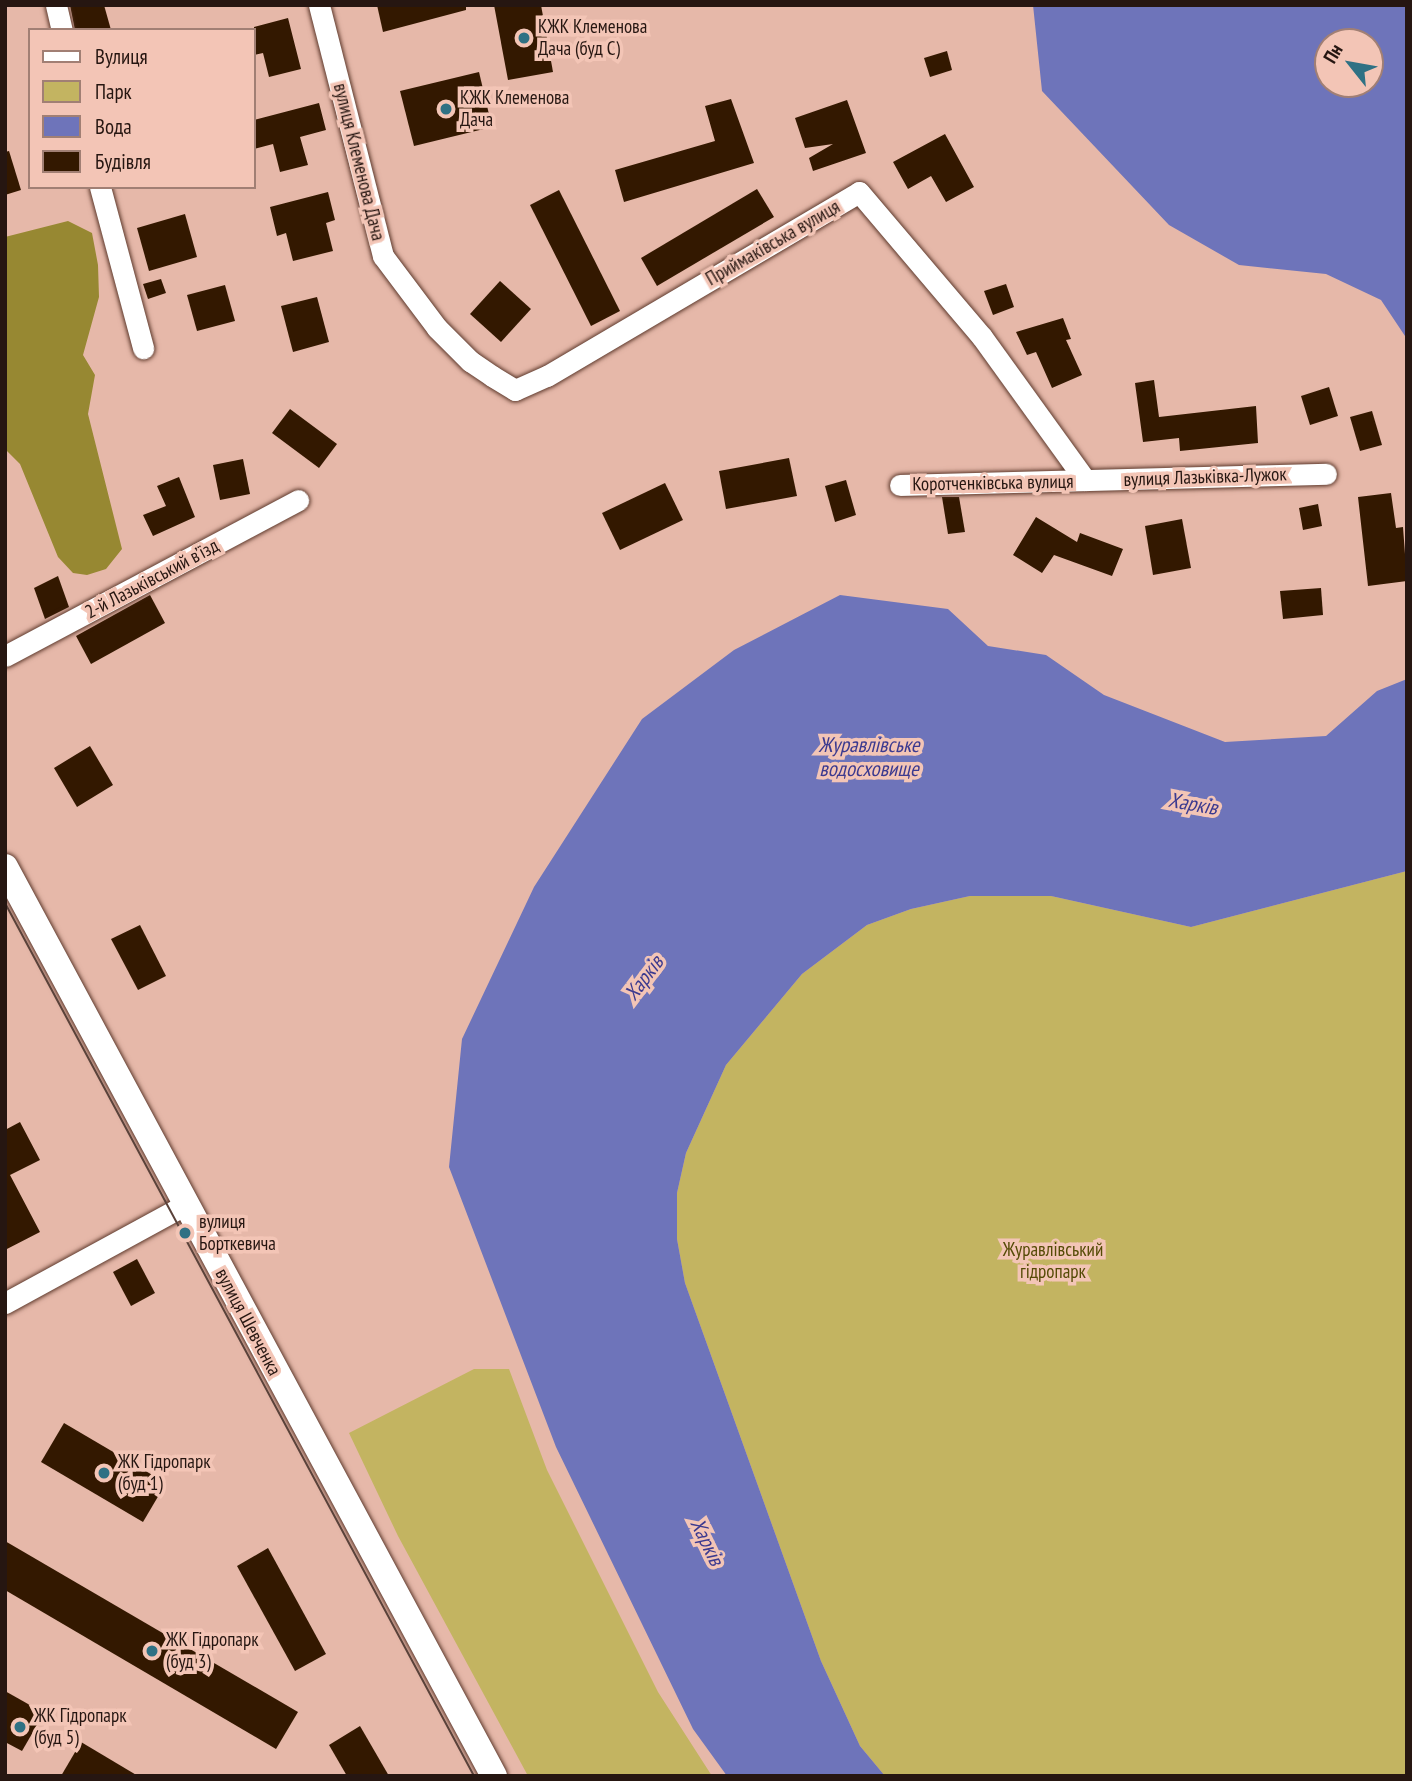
<!DOCTYPE html>
<meta charset="utf-8">
<style>
body{margin:0}
#map{position:relative;width:1412px;height:1781px;overflow:hidden;background:#e6b8a9;font-family:"PT Sans Narrow",sans-serif}
div>[style]{position:absolute}
.green>*{inset:0;background:#c3b461}
.forest>*{inset:0;background:#978832}
.water>*{inset:0;background:#6e74ba}
.building>*{inset:0;background:#331800}
.roads{filter:drop-shadow(0 0 2px #5e3a2d) drop-shadow(0 0 2px #5e3a2d)}
.minor>*{height:21px;margin:-10.5px;padding:0 10.5px;transform-origin:10.5px;border-radius:10.5px;background:#fff}
.major>*{height:26px;margin:-13px;padding:0 13px;transform-origin:13px;border-radius:13px;background:#fff}
.tram>*{height:2px;margin:-1px;padding:0 1px;transform-origin:1px;border-radius:1px;background:#5a423a}
.dots>*{width:19px;height:19px;translate:-50% -50%;box-sizing:border-box;border:4px solid #f3c5b6;border-radius:50%}
span{translate:-50% -50%;white-space:nowrap;text-align:center;line-height:1.15;-webkit-text-stroke:7px #f3c5b6;paint-order:stroke}
.poi-label{font-size:19px;color:#261611}
.left{translate:0 -50%;text-align:left}
.street-label{font-size:19px;color:#261611}
.park-label{font-size:19px;color:#554b06}
.water-label{font-size:21px;color:#3c3a8f;font-style:italic}
.frame{position:absolute;inset:0;border:7px solid #261611;pointer-events:none}
.legend{position:absolute;left:28px;top:28px;width:228px;height:161px;box-sizing:border-box;background:#f3c5b6;border:2px solid #a17f74;margin:0;padding:9px 12px;list-style:none;font-size:21px;color:#261611}
.legend li{display:flex;align-items:center;gap:14px;height:35px}
.legend b{width:35px;border:2px solid #a17f74}
.north{position:absolute;left:1314px;top:28px;width:70px;height:70px;box-sizing:border-box;background:#f3c5b6;border:2px solid #a17f74;border-radius:50%;rotate:301deg;font-size:19px;font-weight:700;line-height:28px;text-align:center;color:#261611}
.north::after{content:'';display:block;margin:auto;width:24px;height:32px;background:#2f7184;clip-path:polygon(50% 0,100% 100%,50% 72%,0 100%)}
</style>
<div id="map">
<div class="green">
<div style="clip-path:polygon(1407px 871px,1407px 1776px,885px 1776px,860px 1746px,821px 1661px,685px 1283px,677px 1239px,677px 1193px,686px 1153px,726px 1065px,802px 974px,867px 925px,911px 909px,970px 896px,1051px 896px,1191px 927px)"></div>
<div style="clip-path:polygon(474px 1369px,509px 1369px,547px 1470px,658px 1692px,712px 1776px,528px 1776px,398px 1536px,349px 1433px)"></div>
</div>
<div class="forest">
<div style="clip-path:polygon(68px 221px,92px 233px,98px 265px,99px 297px,83px 355px,95px 375px,88px 414px,122px 549px,106px 569px,87px 575px,73px 573px,58px 557px,20px 464px,5px 449px,5px 237px)"></div>
</div>
<div class="water">
<div style="clip-path:polygon(evenodd,1033px 5px,1407px 5px,1407px 339px,1381px 300px,1326px 274px,1239px 265px,1169px 225px,1042px 91px,1033px 5px,1328px 42px,1370px 42px,1370px 84px,1328px 84px,1328px 42px)"></div>
<div style="clip-path:polygon(840px 595px,948px 609px,988px 646px,1046px 655px,1104px 695px,1225px 742px,1326px 736px,1377px 691px,1407px 679px,1407px 871px,1191px 927px,1051px 896px,970px 896px,911px 909px,867px 925px,802px 974px,726px 1065px,686px 1153px,677px 1193px,677px 1239px,685px 1283px,821px 1661px,860px 1746px,885px 1776px,727px 1776px,693px 1729px,556px 1447px,449px 1167px,462px 1039px,534px 887px,642px 719px,734px 650px)"></div>
</div>
<div class="building">
<div style="clip-path:polygon(70px 5px,104px 5px,111px 30px,75px 30px)"></div>
<div style="clip-path:polygon(377px 5px,466px 5px,466px 10px,383px 32px)"></div>
<div style="clip-path:polygon(494px 5px,541px 5px,553px 72px,508px 80px)"></div>
<div style="clip-path:polygon(288px 18px,301px 69px,269px 77px,263px 53px,254px 55px,254px 27px)"></div>
<div style="clip-path:polygon(947px 51px,952px 70px,930px 77px,924px 58px)"></div>
<div style="clip-path:polygon(479px 72px,492px 127px,414px 146px,400px 91px)"></div>
<div style="clip-path:polygon(731px 99px,754px 163px,624px 202px,615px 170px,715px 141px,705px 106px)"></div>
<div style="clip-path:polygon(847px 100px,866px 153px,813px 171px,809px 158px,833px 144px,805px 148px,795px 118px)"></div>
<div style="clip-path:polygon(319px 103px,326px 130px,300px 137px,308px 165px,280px 172px,273px 144px,254px 149px,254px 120px)"></div>
<div style="clip-path:polygon(945px 134px,974px 187px,946px 202px,931px 176px,908px 189px,893px 162px)"></div>
<div style="clip-path:polygon(9px 151px,21px 190px,5px 195px,5px 152px)"></div>
<div style="clip-path:polygon(757px 189px,774px 217px,657px 286px,641px 258px)"></div>
<div style="clip-path:polygon(559px 190px,620px 311px,591px 326px,530px 205px)"></div>
<div style="clip-path:polygon(328px 192px,335px 220px,326px 223px,333px 251px,293px 261px,286px 233px,277px 236px,270px 207px)"></div>
<div style="clip-path:polygon(185px 214px,197px 257px,149px 271px,137px 228px)"></div>
<div style="clip-path:polygon(161px 279px,166px 293px,148px 299px,143px 284px)"></div>
<div style="clip-path:polygon(500px 281px,531px 309px,501px 342px,470px 314px)"></div>
<div style="clip-path:polygon(1006px 284px,1014px 307px,993px 315px,984px 291px)"></div>
<div style="clip-path:polygon(225px 285px,235px 321px,197px 331px,187px 295px)"></div>
<div style="clip-path:polygon(317px 297px,329px 342px,293px 352px,281px 306px)"></div>
<div style="clip-path:polygon(1063px 318px,1071px 339px,1066px 340px,1082px 375px,1052px 388px,1036px 352px,1027px 355px,1016px 332px)"></div>
<div style="clip-path:polygon(1154px 380px,1159px 417px,1256px 406px,1258px 443px,1180px 451px,1179px 438px,1143px 442px,1135px 383px)"></div>
<div style="clip-path:polygon(1329px 387px,1338px 416px,1310px 425px,1301px 396px)"></div>
<div style="clip-path:polygon(290px 409px,337px 444px,319px 468px,272px 433px)"></div>
<div style="clip-path:polygon(1372px 411px,1382px 445px,1360px 451px,1350px 417px)"></div>
<div style="clip-path:polygon(789px 458px,797px 496px,726px 509px,719px 471px)"></div>
<div style="clip-path:polygon(243px 459px,250px 494px,220px 500px,213px 465px)"></div>
<div style="clip-path:polygon(179px 477px,195px 517px,153px 536px,143px 515px,166px 506px,157px 486px)"></div>
<div style="clip-path:polygon(846px 480px,856px 515px,835px 522px,825px 486px)"></div>
<div style="clip-path:polygon(665px 483px,683px 520px,620px 550px,602px 513px)"></div>
<div style="clip-path:polygon(1391px 493px,1396px 528px,1403px 527px,1407px 581px,1368px 586px,1358px 497px)"></div>
<div style="clip-path:polygon(942px 497px,959px 497px,965px 532px,948px 534px)"></div>
<div style="clip-path:polygon(1318px 504px,1322px 526px,1303px 530px,1299px 508px)"></div>
<div style="clip-path:polygon(1036px 517px,1077px 542px,1080px 533px,1123px 549px,1112px 576px,1054px 555px,1042px 573px,1013px 555px)"></div>
<div style="clip-path:polygon(1182px 519px,1191px 568px,1153px 575px,1145px 526px)"></div>
<div style="clip-path:polygon(58px 576px,69px 607px,45px 619px,34px 588px)"></div>
<div style="clip-path:polygon(1321px 588px,1323px 615px,1283px 619px,1280px 591px)"></div>
<div style="clip-path:polygon(150px 595px,165px 623px,91px 664px,76px 636px)"></div>
<div style="clip-path:polygon(90px 746px,113px 785px,77px 807px,54px 768px)"></div>
<div style="clip-path:polygon(140px 925px,166px 976px,138px 990px,111px 939px)"></div>
<div style="clip-path:polygon(20px 1122px,40px 1160px,10px 1175px,40px 1232px,5px 1250px,5px 1130px)"></div>
<div style="clip-path:polygon(137px 1259px,155px 1293px,131px 1306px,113px 1272px)"></div>
<div style="clip-path:polygon(64px 1423px,166px 1483px,143px 1522px,41px 1462px)"></div>
<div style="clip-path:polygon(5px 1541px,298px 1712px,276px 1749px,5px 1590px)"></div>
<div style="clip-path:polygon(268px 1548px,326px 1654px,295px 1671px,237px 1566px)"></div>
<div style="clip-path:polygon(5px 1691px,44px 1713px,22px 1751px,5px 1742px)"></div>
<div style="clip-path:polygon(360px 1726px,389px 1776px,347px 1776px,329px 1745px)"></div>
<div style="clip-path:polygon(81px 1742px,138px 1776px,61px 1776px)"></div>
</div>
<div class="roads">
<div class="minor">
<div style="left:56px;top:5px;width:26px;rotate:77deg"></div>
<div style="left:319px;top:5px;width:259px;rotate:75.7deg"></div>
<div style="left:383px;top:256px;width:90px;rotate:53.1deg"></div>
<div style="left:437px;top:328px;width:47px;rotate:45deg"></div>
<div style="left:470px;top:361px;width:27px;rotate:34deg"></div>
<div style="left:492px;top:376px;width:27px;rotate:31deg"></div>
<div style="left:515px;top:390px;width:35px;rotate:-24deg"></div>
<div style="left:547px;top:376px;width:362px;rotate:-30.5deg"></div>
<div style="left:859px;top:192px;width:190px;rotate:49.7deg"></div>
<div style="left:982px;top:337px;width:176px;rotate:54.2deg"></div>
<div style="left:100px;top:187px;width:167px;rotate:75deg"></div>
<div style="left:900px;top:485px;width:426px;rotate:-1.5deg"></div>
<div style="left:5px;top:656px;width:332px;rotate:-28deg"></div>
<div style="left:5px;top:1303px;width:205px;rotate:-28.6deg"></div>
</div>
<div class="major">
<div style="left:5px;top:867px;width:1032px;rotate:61.72deg"></div>
</div>
</div>
<div class="tram">
<div style="left:5px;top:903px;width:991px;rotate:61.75deg"></div>
</div>
<div class="dots">
<div style="left:524px;top:38px;background:#2f7184"></div>
<div style="left:446px;top:109px;background:#2f7184"></div>
<div style="left:185px;top:1233px;background:#2f7184"></div>
<div style="left:104px;top:1473px;background:#2f7184"></div>
<div style="left:152px;top:1651px;background:#2f7184"></div>
<div style="left:20px;top:1727px;background:#2f7184"></div>
</div>
<div class="poi-label">
<span class="left" style="left:538px;top:38px">КЖК Клеменова<br>Дача (буд С)</span>
<span class="left" style="left:460px;top:109px">КЖК Клеменова<br>Дача</span>
<span class="left" style="left:199px;top:1233px">вулиця<br>Борткевича</span>
<span class="left" style="left:118px;top:1473px">ЖК Гідропарк<br>(буд 1)</span>
<span class="left" style="left:166px;top:1651px">ЖК Гідропарк<br>(буд 3)</span>
<span class="left" style="left:34px;top:1727px">ЖК Гідропарк<br>(буд 5)</span>
</div>
<div class="street-label">
<span style="left:359px;top:162px;rotate:76deg">вулиця Клеменова Дача</span>
<span style="left:773px;top:243px;rotate:-30deg">Приймаківська вулиця</span>
<span style="left:1205px;top:477px;rotate:-2deg">вулиця Лазьківка-Лужок</span>
<span style="left:993px;top:483px;rotate:-1deg">Коротченківська вулиця</span>
<span style="left:152px;top:579px;rotate:-28deg">2-й Лазьківський в’їзд</span>
<span style="left:248px;top:1322px;rotate:62deg">вулиця Шевченка</span>
</div>
<div class="park-label">
<span style="left:1053px;top:1261px">Журавлівський<br>гідропарк</span>
</div>
<div class="water-label">
<span style="left:869px;top:757px">Журавлівське<br>водосховище</span>
<span style="left:1193px;top:804px;rotate:10deg">Харків</span>
<span style="left:644px;top:978px;rotate:-53deg">Харків</span>
<span style="left:707px;top:1542px;rotate:64deg">Харків</span>
</div>
<div class="frame"></div>
<ul class="legend">
<li><b style="height:9px;background:#fff"></b>Вулиця</li>
<li><b style="height:19px;background:#c3b461"></b>Парк</li>
<li><b style="height:19px;background:#6e74ba"></b>Вода</li>
<li><b style="height:19px;background:#331800"></b>Будівля</li>
</ul>
<div class="north">Пн</div>
</div>
